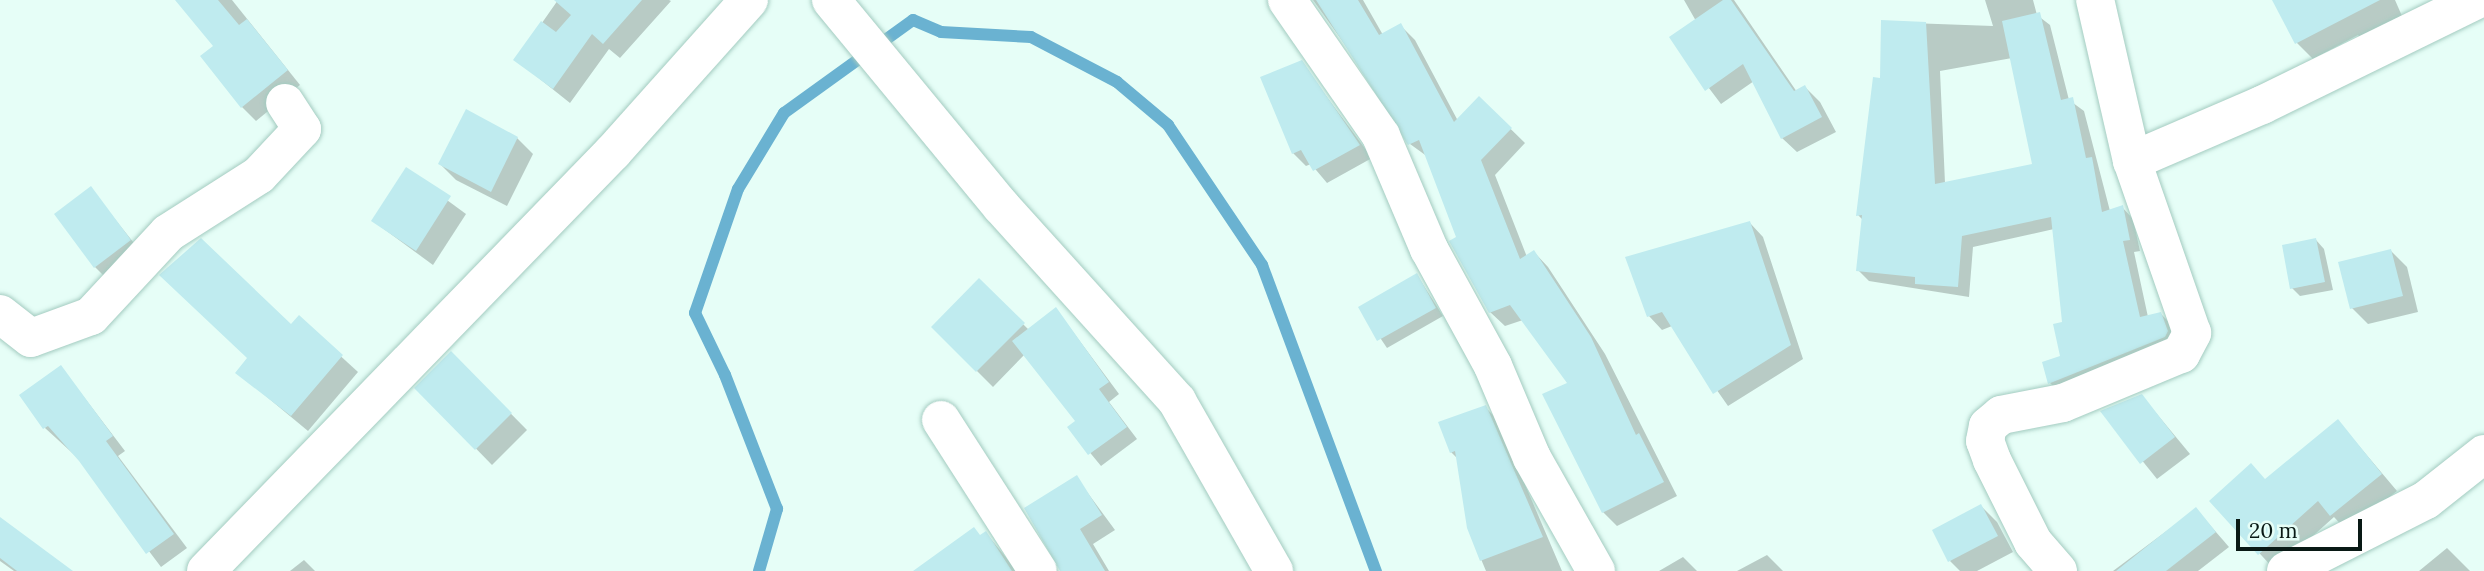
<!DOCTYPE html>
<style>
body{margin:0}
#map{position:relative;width:2484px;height:571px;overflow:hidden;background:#e6fef7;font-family:Lora,serif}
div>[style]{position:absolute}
.shadow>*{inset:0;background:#0003}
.stream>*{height:12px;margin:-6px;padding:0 6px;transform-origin:6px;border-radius:6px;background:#6ab2d1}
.building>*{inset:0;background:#bfebef}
.roads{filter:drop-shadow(0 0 2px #a3cbc0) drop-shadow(0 0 2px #a3cbc0)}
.street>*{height:38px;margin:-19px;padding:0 19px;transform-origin:19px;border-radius:19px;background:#fff}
span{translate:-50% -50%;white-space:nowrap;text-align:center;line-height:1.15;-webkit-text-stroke:5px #e6fef7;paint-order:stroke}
.scale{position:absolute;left:2236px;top:519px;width:126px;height:32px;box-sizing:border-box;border:4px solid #091915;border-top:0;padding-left:9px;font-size:21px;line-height:24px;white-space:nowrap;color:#091915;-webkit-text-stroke:5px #e6fef7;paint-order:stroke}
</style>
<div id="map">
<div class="shadow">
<div style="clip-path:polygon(205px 0,232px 0,300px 85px,256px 121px,242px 107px,215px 46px)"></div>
<div style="clip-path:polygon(558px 0,669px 0,671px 1px,620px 58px,609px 49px,570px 103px,516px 60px)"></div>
<div style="clip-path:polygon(1313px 0,1363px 0,1383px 35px,1401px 26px,1415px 40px,1458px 121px,1479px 98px,1525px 143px,1495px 175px,1527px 257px,1534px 252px,1548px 267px,1605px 354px,1677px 496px,1617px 526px,1603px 512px,1570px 384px,1523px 320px,1505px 326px,1490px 312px,1428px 157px,1410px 144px,1401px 123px)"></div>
<div style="clip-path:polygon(1684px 0,1734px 0,1797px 92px,1805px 87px,1820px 102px,1836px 132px,1797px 152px,1782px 138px,1754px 81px,1721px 104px,1671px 38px,1696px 21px)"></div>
<div style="clip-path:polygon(evenodd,1985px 0,2033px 0,2037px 15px,2050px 25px,2069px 100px,2084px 111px,2110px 211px,2122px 207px,2133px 219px,2140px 251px,2134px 252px,2148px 317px,2161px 314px,2172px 325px,2179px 343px,2061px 394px,2050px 383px,2062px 358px,2064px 324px,2054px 229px,1973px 247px,1969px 297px,1869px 281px,1858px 270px,1863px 220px,1858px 215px,1882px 80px,1883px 22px,1993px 26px,1985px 0,2012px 58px,2034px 165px,1945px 183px,1940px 71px,2012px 58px)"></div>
<div style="clip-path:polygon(2274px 0,2395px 0,2409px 32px,2371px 49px,2358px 35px,2313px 59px,2297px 43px)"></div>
<div style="clip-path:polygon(1301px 62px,1372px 158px,1327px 183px,1311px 164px,1306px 166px,1293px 153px)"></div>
<div style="clip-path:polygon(517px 138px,533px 154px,507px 206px,456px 180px,440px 164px)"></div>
<div style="clip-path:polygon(406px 170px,466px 214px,433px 265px,373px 221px)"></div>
<div style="clip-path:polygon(91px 189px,145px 257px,111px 283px,95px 267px)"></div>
<div style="clip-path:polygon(1750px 223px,1763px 237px,1803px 359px,1728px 406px,1672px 326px,1662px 330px,1649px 316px,1627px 258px)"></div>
<div style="clip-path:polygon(2316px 240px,2324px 249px,2333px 290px,2300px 296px,2292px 288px)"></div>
<div style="clip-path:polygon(2391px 251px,2407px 267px,2418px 312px,2368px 324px,2352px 308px)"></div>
<div style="clip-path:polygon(1417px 275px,1443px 316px,1387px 348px,1360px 308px)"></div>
<div style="clip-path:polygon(979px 281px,1029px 330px,1056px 309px,1119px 394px,1109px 402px,1137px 439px,1101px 466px,1069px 427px,1077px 421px,1025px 354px,993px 387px,933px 327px)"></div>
<div style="clip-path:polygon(299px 318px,358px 372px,308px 431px,237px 372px)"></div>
<div style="clip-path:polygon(451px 353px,527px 430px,492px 465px,417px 388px)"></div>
<div style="clip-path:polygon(61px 367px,125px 451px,118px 456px,187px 548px,161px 567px,80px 460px,45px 428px)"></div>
<div style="clip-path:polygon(2142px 396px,2190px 454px,2157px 479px,2103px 412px)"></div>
<div style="clip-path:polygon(1485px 407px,1497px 419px,1562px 571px,1486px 571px,1468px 528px,1458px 459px,1451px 452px)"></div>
<div style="clip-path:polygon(2338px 421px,2397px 491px,2347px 531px,2334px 517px,2275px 570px,2211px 501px,2265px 480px)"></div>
<div style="clip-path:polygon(1076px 477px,1115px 530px,1093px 544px,1109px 571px,1061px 571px)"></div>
<div style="clip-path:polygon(1981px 506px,1997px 522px,2013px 552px,1977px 571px,1960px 571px,1950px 561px)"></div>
<div style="clip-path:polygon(2196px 509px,2229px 547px,2198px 571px,2113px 571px)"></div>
<div style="clip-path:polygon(0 519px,61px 571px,14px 571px,0 561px)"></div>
<div style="clip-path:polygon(986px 533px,1017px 571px,919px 571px,981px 537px)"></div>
<div style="clip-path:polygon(2447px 548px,2470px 571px,2419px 571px)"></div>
<div style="clip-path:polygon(1767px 555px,1783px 571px,1737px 571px)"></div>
<div style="clip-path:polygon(1683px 557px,1697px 571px,1659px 571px)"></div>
<div style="clip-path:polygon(304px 560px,315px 571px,290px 571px)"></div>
</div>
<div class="stream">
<div style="left:759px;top:571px;width:65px;rotate:-73.8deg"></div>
<div style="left:777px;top:509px;width:144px;rotate:-111.2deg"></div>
<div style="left:725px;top:375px;width:69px;rotate:-115.8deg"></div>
<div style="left:695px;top:313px;width:131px;rotate:-70.9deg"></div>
<div style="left:738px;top:189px;width:89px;rotate:-58.8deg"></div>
<div style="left:784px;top:113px;width:159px;rotate:-35.8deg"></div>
<div style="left:913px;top:20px;width:30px;rotate:23deg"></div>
<div style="left:941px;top:32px;width:90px;rotate:3.2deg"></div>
<div style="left:1031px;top:37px;width:97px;rotate:27.6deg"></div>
<div style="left:1117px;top:82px;width:67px;rotate:40.1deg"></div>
<div style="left:1168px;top:125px;width:169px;rotate:56.1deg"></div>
<div style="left:1262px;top:265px;width:327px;rotate:69.6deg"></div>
</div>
<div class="building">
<div style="clip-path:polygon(175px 0,218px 0,239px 25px,247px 19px,288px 70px,241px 108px,200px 56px,213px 46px)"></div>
<div style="clip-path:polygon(554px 0,642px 0,603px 44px,592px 34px,553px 89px,513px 60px,541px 21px,556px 32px,571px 15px)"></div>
<div style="clip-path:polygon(1316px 0,1358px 0,1379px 35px,1401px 23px,1454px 122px,1479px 96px,1512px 128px,1481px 160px,1520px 259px,1534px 250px,1591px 337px,1636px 435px,1639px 433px,1664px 482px,1602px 513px,1542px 394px,1567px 383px,1510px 305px,1489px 313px,1449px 241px,1456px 237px,1419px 140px,1408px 145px)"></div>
<div style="clip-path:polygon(1723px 0,1731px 0,1794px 91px,1805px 85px,1822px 117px,1781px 139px,1743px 64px,1705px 91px,1669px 37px)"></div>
<div style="clip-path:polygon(2272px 0,2380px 0,2295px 44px)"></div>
<div style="clip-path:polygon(2040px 12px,2061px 100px,2073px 97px,2086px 158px,2092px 157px,2102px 212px,2123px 205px,2130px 240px,2123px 241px,2140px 317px,2161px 312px,2168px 331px,2165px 337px,2048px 384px,2042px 362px,2060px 356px,2053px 324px,2062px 322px,2051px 217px,1962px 236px,1958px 287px,1915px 284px,1915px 277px,1856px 271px,1862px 215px,1856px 216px,1873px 77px,1880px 78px,1881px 20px,1926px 22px,1935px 184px,2032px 164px,2002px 21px)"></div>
<div style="clip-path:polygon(1302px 60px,1360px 145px,1313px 171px,1301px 150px,1292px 154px,1260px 77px)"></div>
<div style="clip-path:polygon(466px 109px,518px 137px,491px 192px,438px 164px)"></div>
<div style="clip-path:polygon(406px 167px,451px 196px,416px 251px,371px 221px)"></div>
<div style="clip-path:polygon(91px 186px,131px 240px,94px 268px,54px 214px)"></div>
<div style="clip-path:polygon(1750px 221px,1791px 345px,1713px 394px,1662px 312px,1647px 317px,1625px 257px)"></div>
<div style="clip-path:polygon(201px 238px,291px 324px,299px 315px,343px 355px,291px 416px,235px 373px,247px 358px,159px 275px)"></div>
<div style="clip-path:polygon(2316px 238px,2325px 282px,2290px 289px,2282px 245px)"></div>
<div style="clip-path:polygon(2391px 249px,2403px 296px,2350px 309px,2338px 262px)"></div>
<div style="clip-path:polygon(1417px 273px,1436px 308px,1377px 341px,1358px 307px)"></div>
<div style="clip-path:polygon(979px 278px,1025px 323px,976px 372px,931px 327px)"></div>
<div style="clip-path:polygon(1056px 307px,1109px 382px,1099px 389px,1127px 427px,1088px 455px,1067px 427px,1075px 421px,1012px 341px)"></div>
<div style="clip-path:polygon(451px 351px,512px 413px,475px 450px,414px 388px)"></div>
<div style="clip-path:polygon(61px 365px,113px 436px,106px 441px,174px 534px,146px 554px,79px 461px,48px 426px,43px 429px,19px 395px)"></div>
<div style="clip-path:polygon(2142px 394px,2175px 437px,2140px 464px,2100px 411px)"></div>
<div style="clip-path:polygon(1486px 405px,1543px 537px,1480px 561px,1467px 528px,1455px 451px,1450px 453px,1438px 422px)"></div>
<div style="clip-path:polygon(2338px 419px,2382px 474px,2330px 516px,2318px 501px,2258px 555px,2209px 501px,2251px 463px,2265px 479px)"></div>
<div style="clip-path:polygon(1077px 475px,1102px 515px,1080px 529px,1105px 571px,1060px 571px,1024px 508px)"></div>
<div style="clip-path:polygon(1981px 504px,1998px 536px,1948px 562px,1932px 530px)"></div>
<div style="clip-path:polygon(2196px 507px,2216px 532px,2166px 571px,2116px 571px)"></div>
<div style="clip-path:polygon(0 517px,73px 571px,17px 571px,0 558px)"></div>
<div style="clip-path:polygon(974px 527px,980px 535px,986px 531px,1012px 571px,913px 571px)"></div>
</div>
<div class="roads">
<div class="street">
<div style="left:831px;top:0;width:267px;rotate:50.5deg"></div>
<div style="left:1001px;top:206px;width:263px;rotate:47.9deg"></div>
<div style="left:1177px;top:401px;width:196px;rotate:60.3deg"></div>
<div style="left:1287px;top:0;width:165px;rotate:55.3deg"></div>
<div style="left:1381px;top:136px;width:123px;rotate:67deg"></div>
<div style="left:1429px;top:249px;width:133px;rotate:61.3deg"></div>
<div style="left:1493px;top:366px;width:100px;rotate:67deg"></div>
<div style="left:1532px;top:458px;width:130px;rotate:60.5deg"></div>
<div style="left:2132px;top:161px;width:142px;rotate:-23.3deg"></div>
<div style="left:2262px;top:105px;width:238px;rotate:-26.1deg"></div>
<div style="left:0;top:314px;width:39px;rotate:38deg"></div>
<div style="left:31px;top:338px;width:64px;rotate:-20.1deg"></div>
<div style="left:91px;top:316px;width:113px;rotate:-47.1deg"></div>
<div style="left:168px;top:233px;width:108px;rotate:-32.5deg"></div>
<div style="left:259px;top:175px;width:63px;rotate:-46.9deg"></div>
<div style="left:302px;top:129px;width:31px;rotate:-123deg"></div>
<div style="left:941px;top:420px;width:179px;rotate:57.3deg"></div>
<div style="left:206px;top:571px;width:584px;rotate:-45.83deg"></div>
<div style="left:613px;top:152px;width:204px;rotate:-48.2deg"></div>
<div style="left:2058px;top:571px;width:38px;rotate:-131deg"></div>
<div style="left:2033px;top:542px;width:92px;rotate:-116.6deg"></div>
<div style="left:1992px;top:460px;width:20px;rotate:-110deg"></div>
<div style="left:1985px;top:441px;width:15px;rotate:-79deg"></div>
<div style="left:1988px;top:426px;width:17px;rotate:-40deg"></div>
<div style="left:2001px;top:415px;width:63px;rotate:-11deg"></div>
<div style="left:2063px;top:403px;width:128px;rotate:-22.6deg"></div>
<div style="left:2181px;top:354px;width:24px;rotate:-62deg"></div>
<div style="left:2192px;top:333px;width:182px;rotate:-109.2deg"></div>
<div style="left:2132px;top:161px;width:165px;rotate:-102.9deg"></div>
<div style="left:2286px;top:571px;width:157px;rotate:-26.9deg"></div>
<div style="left:2426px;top:500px;width:74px;rotate:-38.4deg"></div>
</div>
</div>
<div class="scale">20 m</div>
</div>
